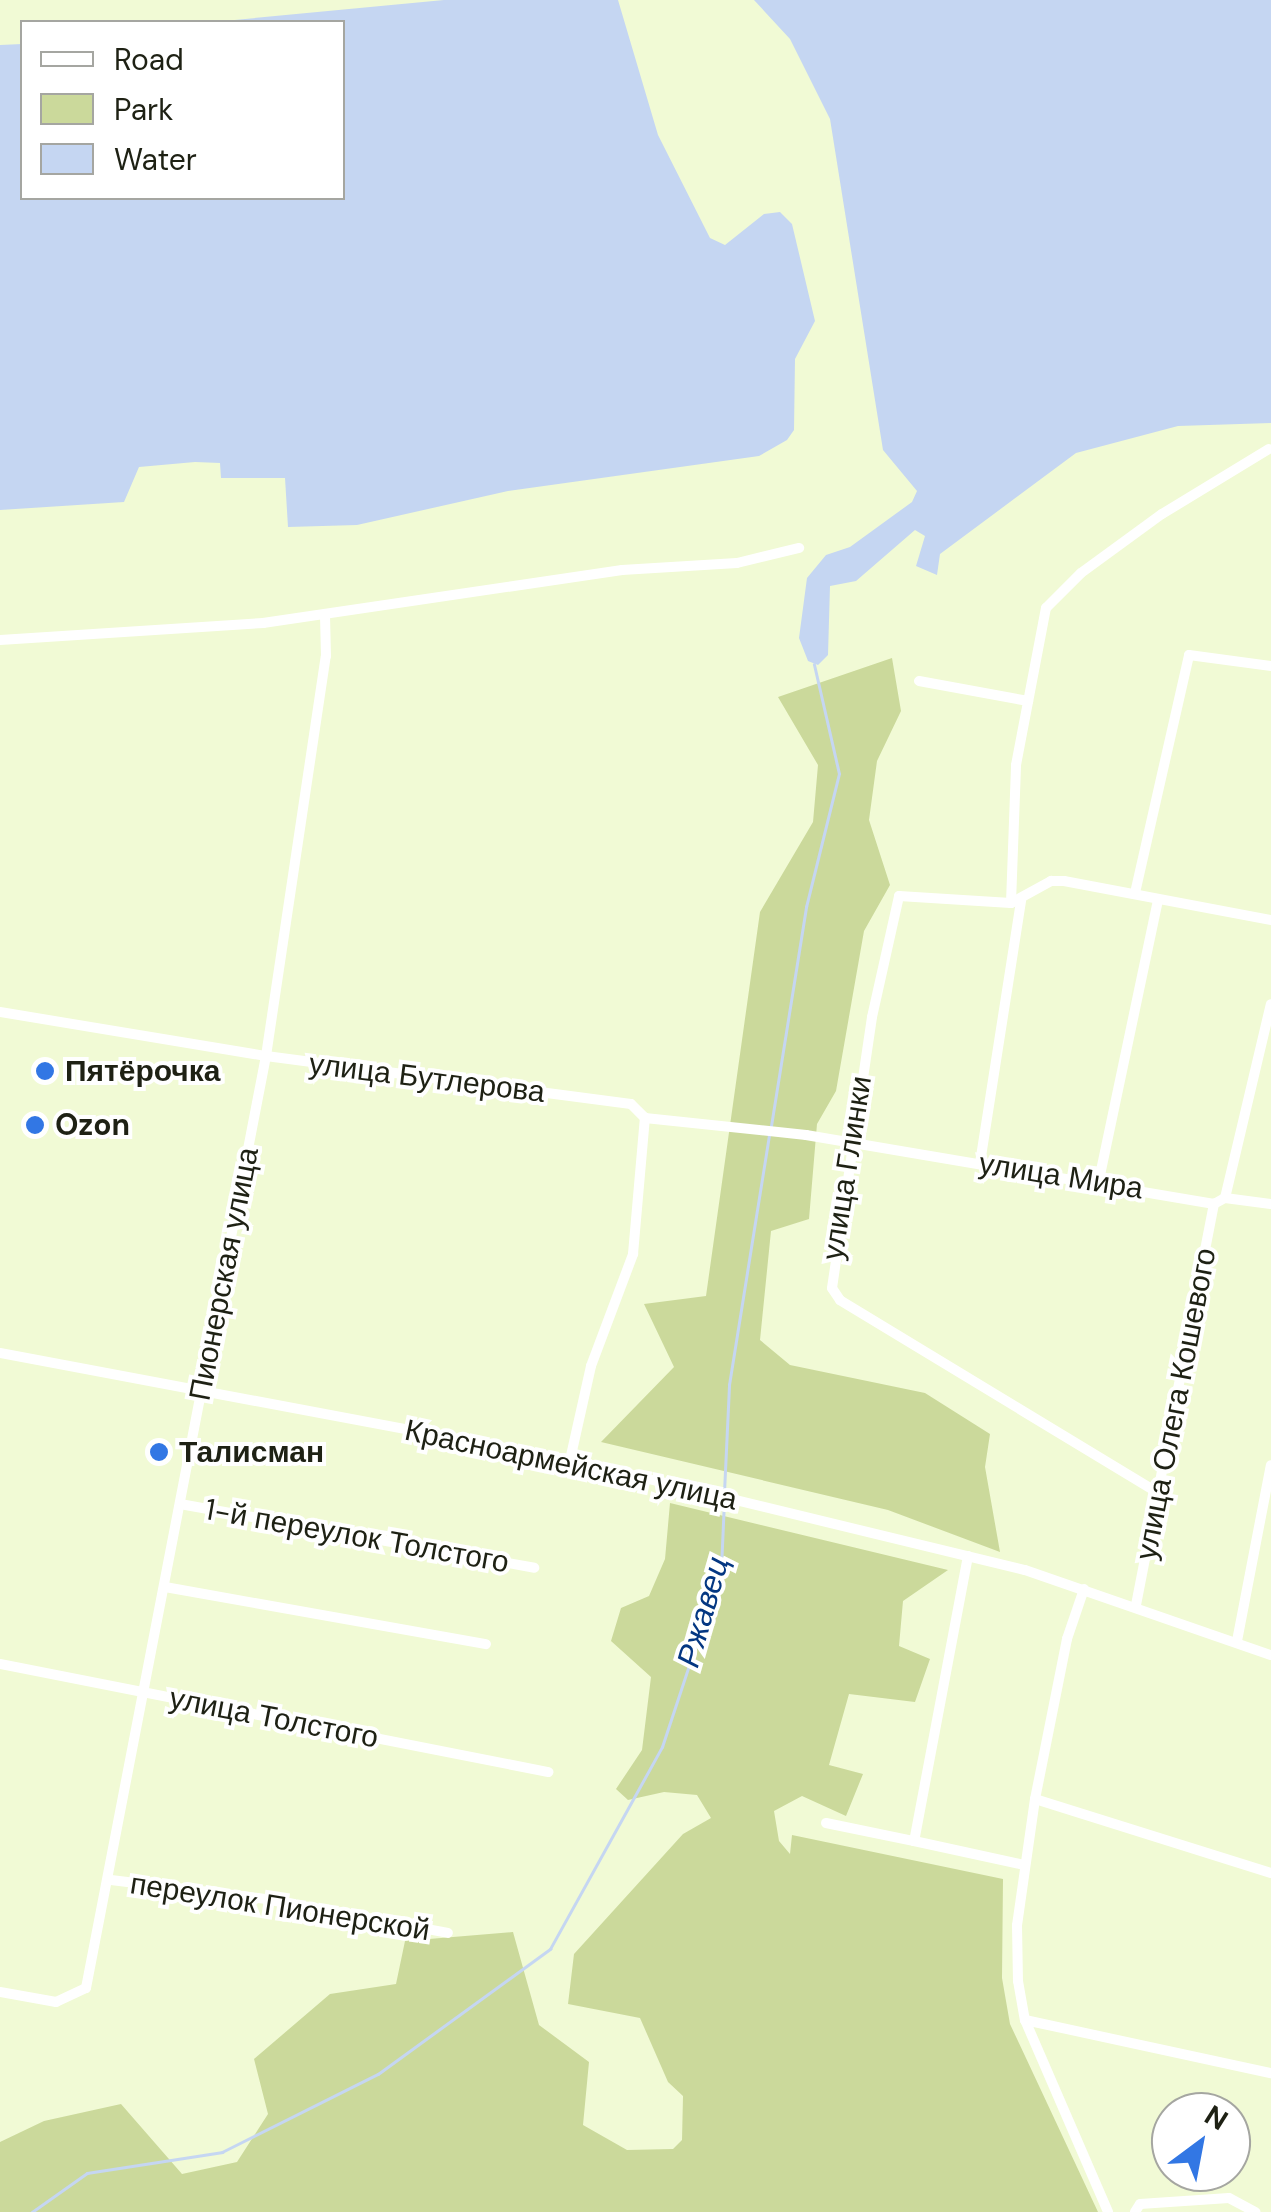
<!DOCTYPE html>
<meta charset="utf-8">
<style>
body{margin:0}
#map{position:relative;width:1271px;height:2212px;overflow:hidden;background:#f1fad5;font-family:"DM Sans",sans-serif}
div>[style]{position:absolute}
.green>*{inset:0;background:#cbd99b}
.water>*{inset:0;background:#c5d6f2}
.stream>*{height:2.5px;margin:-1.25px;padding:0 1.25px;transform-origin:1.25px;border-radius:1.25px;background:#c5d6f2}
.minor>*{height:10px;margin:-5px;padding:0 5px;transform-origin:5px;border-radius:5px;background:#fff}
.dots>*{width:28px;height:28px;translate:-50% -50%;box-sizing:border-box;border:5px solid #fff;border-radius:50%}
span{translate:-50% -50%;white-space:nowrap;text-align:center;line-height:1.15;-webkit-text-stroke:8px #fff;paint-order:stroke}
.poi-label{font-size:30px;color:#1e2114;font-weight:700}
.left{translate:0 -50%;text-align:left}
.street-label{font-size:30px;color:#1e2114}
.water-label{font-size:32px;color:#043782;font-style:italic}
.legend{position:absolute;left:20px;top:20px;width:325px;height:180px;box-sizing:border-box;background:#fff;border:2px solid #a5a6a1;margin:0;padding:12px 18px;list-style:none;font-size:30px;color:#1e2114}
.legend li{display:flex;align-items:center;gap:20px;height:50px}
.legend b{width:50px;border:2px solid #a5a6a1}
.north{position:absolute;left:1151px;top:2092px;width:100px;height:100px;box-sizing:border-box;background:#fff;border:2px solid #a5a6a1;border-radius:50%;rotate:32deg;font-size:28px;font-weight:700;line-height:40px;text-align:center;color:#1e2114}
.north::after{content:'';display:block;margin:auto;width:35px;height:45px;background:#3277e4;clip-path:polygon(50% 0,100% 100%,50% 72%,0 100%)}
</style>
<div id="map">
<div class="green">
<div style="clip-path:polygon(892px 658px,901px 711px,877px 761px,869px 820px,890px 885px,864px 931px,836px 1091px,817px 1124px,809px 1219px,771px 1231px,760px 1340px,790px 1365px,925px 1393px,990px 1434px,985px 1467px,1000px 1552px,888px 1510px,601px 1442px,674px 1367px,644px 1304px,706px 1296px,760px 912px,813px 822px,818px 765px,778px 697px)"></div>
<div style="clip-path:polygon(670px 1503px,948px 1570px,903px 1601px,899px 1646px,930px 1659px,915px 1702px,849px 1694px,829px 1765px,863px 1774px,846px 1816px,802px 1796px,774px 1811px,779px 1841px,790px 1854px,792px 1835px,1003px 1879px,1002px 1978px,1010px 2024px,1098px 2212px,0 2212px,0 2142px,44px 2121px,121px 2104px,182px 2174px,237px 2162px,268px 2114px,254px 2059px,330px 1994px,396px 1984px,405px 1941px,513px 1932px,539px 2025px,589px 2062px,583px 2125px,627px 2150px,673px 2149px,682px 2140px,683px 2096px,668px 2082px,640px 2018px,568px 2004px,574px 1954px,683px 1834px,711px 1818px,697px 1795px,664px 1792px,628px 1800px,616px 1789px,642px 1750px,651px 1677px,611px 1641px,621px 1608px,649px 1596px,665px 1559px)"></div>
</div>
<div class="water">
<div style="clip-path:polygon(444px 0,618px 0,658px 135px,710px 238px,725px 245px,764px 214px,780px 212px,792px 224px,815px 321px,795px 359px,794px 430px,787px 440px,759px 456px,508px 491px,357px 525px,288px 527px,285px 478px,221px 478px,220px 463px,195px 462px,139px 467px,124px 502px,0 510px,0 45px,22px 44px,22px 198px,342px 198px,342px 22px,213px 22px)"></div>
<div style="clip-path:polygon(754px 0,1271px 0,1271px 423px,1178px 426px,1076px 453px,940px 554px,937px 575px,916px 566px,925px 536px,915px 530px,856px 581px,830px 586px,828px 655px,818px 665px,808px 661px,799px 638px,807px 578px,826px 555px,850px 547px,912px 502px,917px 491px,883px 450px,830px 119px,790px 39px)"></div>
</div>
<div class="stream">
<div style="left:771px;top:1126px;width:222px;rotate:-80.9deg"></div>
<div style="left:806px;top:907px;width:137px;rotate:-76.1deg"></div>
<div style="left:839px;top:774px;width:112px;rotate:-102.9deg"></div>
<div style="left:724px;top:1492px;width:107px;rotate:-87.3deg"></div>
<div style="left:729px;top:1385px;width:254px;rotate:-80.9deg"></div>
<div style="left:32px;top:2212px;width:67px;rotate:-35.3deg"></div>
<div style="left:87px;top:2173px;width:137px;rotate:-8.8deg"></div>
<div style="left:222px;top:2152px;width:174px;rotate:-26.6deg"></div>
<div style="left:378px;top:2074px;width:213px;rotate:-36deg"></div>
<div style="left:550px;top:1949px;width:231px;rotate:-61deg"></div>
<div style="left:662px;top:1747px;width:188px;rotate:-71.7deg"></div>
<div style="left:721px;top:1569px;width:69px;rotate:-87.5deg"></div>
</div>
<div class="minor">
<div style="left:0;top:640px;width:264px;rotate:-3.7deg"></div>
<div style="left:263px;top:623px;width:363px;rotate:-8.4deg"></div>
<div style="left:622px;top:570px;width:115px;rotate:-3.5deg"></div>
<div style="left:737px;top:563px;width:64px;rotate:-13.6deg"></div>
<div style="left:919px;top:681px;width:111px;rotate:10.4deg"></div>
<div style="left:1135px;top:893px;width:244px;rotate:-77.2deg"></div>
<div style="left:1189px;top:655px;width:83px;rotate:7.6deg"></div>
<div style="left:1011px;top:903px;width:138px;rotate:-87.9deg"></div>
<div style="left:1016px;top:765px;width:160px;rotate:-79.2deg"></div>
<div style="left:1046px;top:608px;width:49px;rotate:-45deg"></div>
<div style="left:1081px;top:573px;width:100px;rotate:-36.1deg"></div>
<div style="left:1162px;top:514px;width:125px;rotate:-31.3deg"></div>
<div style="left:0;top:1012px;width:270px;rotate:9.4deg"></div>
<div style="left:266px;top:1056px;width:368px;rotate:7.5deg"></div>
<div style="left:631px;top:1104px;width:20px;rotate:45deg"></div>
<div style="left:645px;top:1118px;width:162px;rotate:6deg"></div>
<div style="left:806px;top:1135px;width:414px;rotate:9.6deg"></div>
<div style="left:1214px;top:1204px;width:13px;rotate:-29deg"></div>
<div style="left:1225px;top:1198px;width:46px;rotate:7.4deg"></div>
<div style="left:980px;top:1163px;width:266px;rotate:-81.1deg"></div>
<div style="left:1099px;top:1180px;width:287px;rotate:-78.1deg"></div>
<div style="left:1225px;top:1198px;width:199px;rotate:-76.7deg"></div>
<div style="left:0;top:1353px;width:580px;rotate:10.63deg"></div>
<div style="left:570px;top:1460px;width:468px;rotate:13.6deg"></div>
<div style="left:1025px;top:1570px;width:260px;rotate:19.1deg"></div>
<div style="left:570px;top:1460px;width:96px;rotate:-77.4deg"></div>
<div style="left:591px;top:1366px;width:120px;rotate:-69.4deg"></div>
<div style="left:633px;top:1254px;width:137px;rotate:-85deg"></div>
<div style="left:1160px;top:1494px;width:374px;rotate:-148.8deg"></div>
<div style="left:840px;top:1300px;width:14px;rotate:-124deg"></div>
<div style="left:832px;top:1288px;width:274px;rotate:-81.6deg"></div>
<div style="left:872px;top:1017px;width:124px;rotate:-77.4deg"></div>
<div style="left:899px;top:896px;width:112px;rotate:3.6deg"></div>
<div style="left:1011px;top:903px;width:46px;rotate:-28.8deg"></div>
<div style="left:1051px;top:881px;width:13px"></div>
<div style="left:1064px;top:881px;width:211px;rotate:10.7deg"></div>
<div style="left:180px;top:1504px;width:360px;rotate:10.2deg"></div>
<div style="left:968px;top:1556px;width:290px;rotate:100.7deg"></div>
<div style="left:914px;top:1841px;width:113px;rotate:12.3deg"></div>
<div style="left:165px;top:1587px;width:326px;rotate:10.1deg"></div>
<div style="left:1084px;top:1589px;width:53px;rotate:108.8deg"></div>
<div style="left:1067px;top:1639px;width:163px;rotate:101.3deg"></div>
<div style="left:1035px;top:1799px;width:127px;rotate:98.1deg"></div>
<div style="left:1017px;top:1925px;width:56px;rotate:89deg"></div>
<div style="left:1018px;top:1981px;width:40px;rotate:80deg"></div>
<div style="left:1025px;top:2020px;width:209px;rotate:66.6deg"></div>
<div style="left:1136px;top:1605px;width:409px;rotate:-79deg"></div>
<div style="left:1237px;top:1641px;width:179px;rotate:-79.1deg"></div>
<div style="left:0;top:1664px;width:559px;rotate:11.15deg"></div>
<div style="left:1035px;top:1799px;width:247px;rotate:17.4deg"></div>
<div style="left:826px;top:1823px;width:90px;rotate:11.6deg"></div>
<div style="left:111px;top:1880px;width:155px;rotate:7deg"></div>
<div style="left:265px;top:1899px;width:186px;rotate:10.5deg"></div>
<div style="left:0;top:1992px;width:57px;rotate:10.1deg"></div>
<div style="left:56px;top:2002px;width:33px;rotate:-25deg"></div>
<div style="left:86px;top:1988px;width:949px;rotate:-79.07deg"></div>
<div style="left:266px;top:1056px;width:404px;rotate:-81.5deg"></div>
<div style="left:326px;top:656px;width:41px;rotate:-91.4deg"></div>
<div style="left:1025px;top:2020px;width:252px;rotate:12.2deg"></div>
<div style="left:1135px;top:2212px;width:9px;rotate:-58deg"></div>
<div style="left:1140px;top:2204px;width:89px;rotate:-3.9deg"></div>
<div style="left:1229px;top:2198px;width:30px;rotate:28deg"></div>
</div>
<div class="dots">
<div style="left:45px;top:1071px;background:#3277e4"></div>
<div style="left:35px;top:1125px;background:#3277e4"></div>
<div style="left:159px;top:1452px;background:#3277e4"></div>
</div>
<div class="poi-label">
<span class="left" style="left:65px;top:1071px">Пятёрочка</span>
<span class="left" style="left:55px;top:1125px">Ozon</span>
<span class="left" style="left:179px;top:1452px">Талисман</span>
</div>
<div class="street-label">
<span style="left:427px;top:1078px;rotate:7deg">улица Бутлерова</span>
<span style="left:847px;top:1168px;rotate:-81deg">улица Глинки</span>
<span style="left:1061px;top:1176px;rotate:9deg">улица Мира</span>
<span style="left:224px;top:1274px;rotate:-79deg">Пионерская улица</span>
<span style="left:1176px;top:1404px;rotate:-79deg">улица Олега Кошевого</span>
<span style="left:571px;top:1465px;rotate:12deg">Красноармейская улица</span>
<span style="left:357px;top:1536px;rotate:10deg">1-й переулок Толстого</span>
<span style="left:274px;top:1718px;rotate:11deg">улица Толстого</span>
<span style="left:280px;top:1907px;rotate:9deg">переулок Пионерской</span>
</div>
<div class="water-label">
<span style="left:703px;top:1612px;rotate:-74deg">Ржавец</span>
</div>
<ul class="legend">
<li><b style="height:12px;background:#fff"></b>Road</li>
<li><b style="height:28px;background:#cbd99b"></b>Park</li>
<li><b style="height:28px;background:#c5d6f2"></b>Water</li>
</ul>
<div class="north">N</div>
</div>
